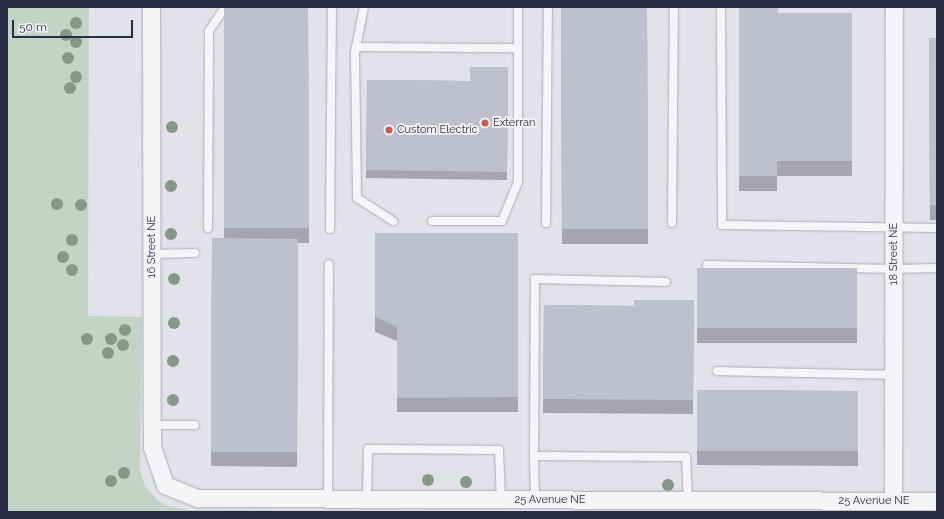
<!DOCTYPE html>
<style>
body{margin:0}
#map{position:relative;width:944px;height:519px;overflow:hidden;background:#e2e3ea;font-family:Raleway,sans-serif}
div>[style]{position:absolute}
.green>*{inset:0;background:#c3d4c4}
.roads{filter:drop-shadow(0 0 1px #abacb8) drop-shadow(0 0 1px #abacb8)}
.lane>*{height:8px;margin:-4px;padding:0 4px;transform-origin:4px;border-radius:4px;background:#f5f5f8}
.street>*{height:17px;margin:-8.5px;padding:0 8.5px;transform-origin:8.5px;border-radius:8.5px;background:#f5f5f8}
.trees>*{width:12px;height:12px;margin:-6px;border-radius:50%;background:#84998a}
.wall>*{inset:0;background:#a4a5b0}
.building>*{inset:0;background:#bfc0cd}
.dots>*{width:11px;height:11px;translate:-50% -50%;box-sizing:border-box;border:2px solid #f2f2f7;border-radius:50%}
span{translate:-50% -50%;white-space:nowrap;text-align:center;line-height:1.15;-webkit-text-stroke:3.5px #f2f2f7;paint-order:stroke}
.poi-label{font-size:11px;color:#2a2c42}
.left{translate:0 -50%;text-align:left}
.street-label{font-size:11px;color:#2a2c42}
.frame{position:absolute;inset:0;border:8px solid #2a2c42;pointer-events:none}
.scale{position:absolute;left:12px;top:20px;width:121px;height:18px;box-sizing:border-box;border:2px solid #2a2c42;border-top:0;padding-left:5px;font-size:12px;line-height:14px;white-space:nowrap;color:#2a2c42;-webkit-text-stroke:3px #f2f2f7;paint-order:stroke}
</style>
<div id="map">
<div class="green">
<div style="clip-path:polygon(7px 7px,89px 7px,88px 316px,142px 317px,140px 470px,145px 486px,157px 500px,168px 506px,189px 510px,799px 512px,7px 512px)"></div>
</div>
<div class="roads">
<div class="lane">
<div style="left:364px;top:7px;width:47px;rotate:101.1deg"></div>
<div style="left:355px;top:53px;width:145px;rotate:89.2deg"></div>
<div style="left:357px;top:198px;width:43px;rotate:32.6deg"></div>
<div style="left:721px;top:7px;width:218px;rotate:89.7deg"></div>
<div style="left:722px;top:225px;width:215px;rotate:0.8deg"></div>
<div style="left:356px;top:47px;width:162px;rotate:0.4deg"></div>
<div style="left:432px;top:221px;width:70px"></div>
<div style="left:502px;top:221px;width:42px;rotate:-67.7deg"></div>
<div style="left:518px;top:182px;width:175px;rotate:-90deg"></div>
<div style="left:546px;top:223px;width:216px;rotate:-89.5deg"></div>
<div style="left:672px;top:223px;width:216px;rotate:-89.5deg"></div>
<div style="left:208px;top:228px;width:197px;rotate:-89.7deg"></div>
<div style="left:209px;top:31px;width:29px;rotate:-56deg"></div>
<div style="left:330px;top:229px;width:222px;rotate:-89.5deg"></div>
<div style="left:152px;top:254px;width:43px;rotate:-1.3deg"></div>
<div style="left:707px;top:265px;width:187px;rotate:1.2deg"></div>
<div style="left:894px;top:269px;width:43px;rotate:-1.3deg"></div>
<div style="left:717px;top:371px;width:177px;rotate:1.3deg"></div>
<div style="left:152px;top:425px;width:43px"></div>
<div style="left:534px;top:456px;width:177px;rotate:-89.7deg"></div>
<div style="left:535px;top:279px;width:131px;rotate:1.3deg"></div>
<div style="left:328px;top:499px;width:235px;rotate:-89.8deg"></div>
<div style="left:367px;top:499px;width:50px;rotate:-88.9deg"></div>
<div style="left:368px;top:449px;width:131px;rotate:0.4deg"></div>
<div style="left:499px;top:450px;width:50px;rotate:87.7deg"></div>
<div style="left:535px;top:500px;width:44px;rotate:-91.3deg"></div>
<div style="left:534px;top:456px;width:152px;rotate:0.4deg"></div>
<div style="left:686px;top:457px;width:43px;rotate:87.3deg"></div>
</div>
<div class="street">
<div style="left:151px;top:7px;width:418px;rotate:89.9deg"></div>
<div style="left:152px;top:425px;width:22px;rotate:90deg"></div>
<div style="left:152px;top:447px;width:40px;rotate:71.1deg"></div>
<div style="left:165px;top:485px;width:35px;rotate:22deg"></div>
<div style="left:198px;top:498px;width:739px;rotate:0.23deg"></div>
<div style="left:893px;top:501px;width:494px;rotate:-89.9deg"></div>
</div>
</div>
<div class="trees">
<div style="left:76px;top:23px"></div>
<div style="left:66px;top:35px"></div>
<div style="left:76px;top:42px"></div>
<div style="left:68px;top:58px"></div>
<div style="left:76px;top:77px"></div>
<div style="left:70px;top:88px"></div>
<div style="left:172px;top:127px"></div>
<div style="left:171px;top:186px"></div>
<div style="left:57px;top:204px"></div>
<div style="left:81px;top:205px"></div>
<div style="left:171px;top:234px"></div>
<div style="left:72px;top:240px"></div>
<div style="left:63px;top:257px"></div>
<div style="left:72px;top:270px"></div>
<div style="left:174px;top:279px"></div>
<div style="left:174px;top:323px"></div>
<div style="left:125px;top:330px"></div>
<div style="left:87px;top:339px"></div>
<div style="left:111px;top:339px"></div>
<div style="left:123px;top:345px"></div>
<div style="left:108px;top:353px"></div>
<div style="left:173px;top:361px"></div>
<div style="left:173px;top:400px"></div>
<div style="left:124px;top:473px"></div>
<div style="left:428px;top:480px"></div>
<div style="left:111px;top:481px"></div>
<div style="left:466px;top:482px"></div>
<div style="left:668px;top:485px"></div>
</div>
<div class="wall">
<div style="clip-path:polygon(224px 7px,308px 7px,309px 243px,298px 243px,297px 467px,211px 466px,212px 238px,224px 238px)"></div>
<div style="clip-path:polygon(561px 7px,647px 7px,648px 244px,562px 244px)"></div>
<div style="clip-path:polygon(739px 7px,778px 13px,852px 13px,852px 176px,777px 176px,777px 191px,739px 191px)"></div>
<div style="clip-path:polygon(929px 38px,937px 38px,937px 220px,930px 220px)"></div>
<div style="clip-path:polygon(508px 67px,507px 180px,366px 178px,367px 80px,470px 81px)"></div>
<div style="clip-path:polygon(375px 233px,518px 233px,518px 412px,397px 412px,397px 341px,375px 332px)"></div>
<div style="clip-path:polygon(697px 268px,857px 268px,857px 343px,697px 343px)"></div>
<div style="clip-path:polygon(694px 300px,693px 414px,543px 413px,544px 305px,634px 306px)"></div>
<div style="clip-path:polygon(697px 390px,858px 391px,858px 466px,697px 465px)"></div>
</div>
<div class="building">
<div style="clip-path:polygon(224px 7px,308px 7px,309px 228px,224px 228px)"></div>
<div style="clip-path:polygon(561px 7px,647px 7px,648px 229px,562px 229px)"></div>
<div style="clip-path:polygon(739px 7px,778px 7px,778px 13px,852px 13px,852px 161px,777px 161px,777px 176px,739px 176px)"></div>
<div style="clip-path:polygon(929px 38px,937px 38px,937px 205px,930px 205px)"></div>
<div style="clip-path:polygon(470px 67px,508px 67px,507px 172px,366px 170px,367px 80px,470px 81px)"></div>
<div style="clip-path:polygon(375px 233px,518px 233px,518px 397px,397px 398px,397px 327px,375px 317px)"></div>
<div style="clip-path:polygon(212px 238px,298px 239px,297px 452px,211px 452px)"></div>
<div style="clip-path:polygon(697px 268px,857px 268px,857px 328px,697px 328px)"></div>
<div style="clip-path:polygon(634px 300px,694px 300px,693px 400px,543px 399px,544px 305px,634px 306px)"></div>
<div style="clip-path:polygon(697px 390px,858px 391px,858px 451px,697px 451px)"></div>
</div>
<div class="dots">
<div style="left:485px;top:123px;background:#cb5e4b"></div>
<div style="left:389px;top:130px;background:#cb5e4b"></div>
</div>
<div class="poi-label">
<span class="left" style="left:493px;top:123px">Exterran</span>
<span class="left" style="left:397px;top:130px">Custom Electric</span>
</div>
<div class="street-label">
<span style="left:152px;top:247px;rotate:-90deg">16 Street NE</span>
<span style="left:894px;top:254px;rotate:-90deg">18 Street NE</span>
<span style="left:550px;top:500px">25 Avenue NE</span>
<span style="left:874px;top:501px">25 Avenue NE</span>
</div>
<div class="frame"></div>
<div class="scale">50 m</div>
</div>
